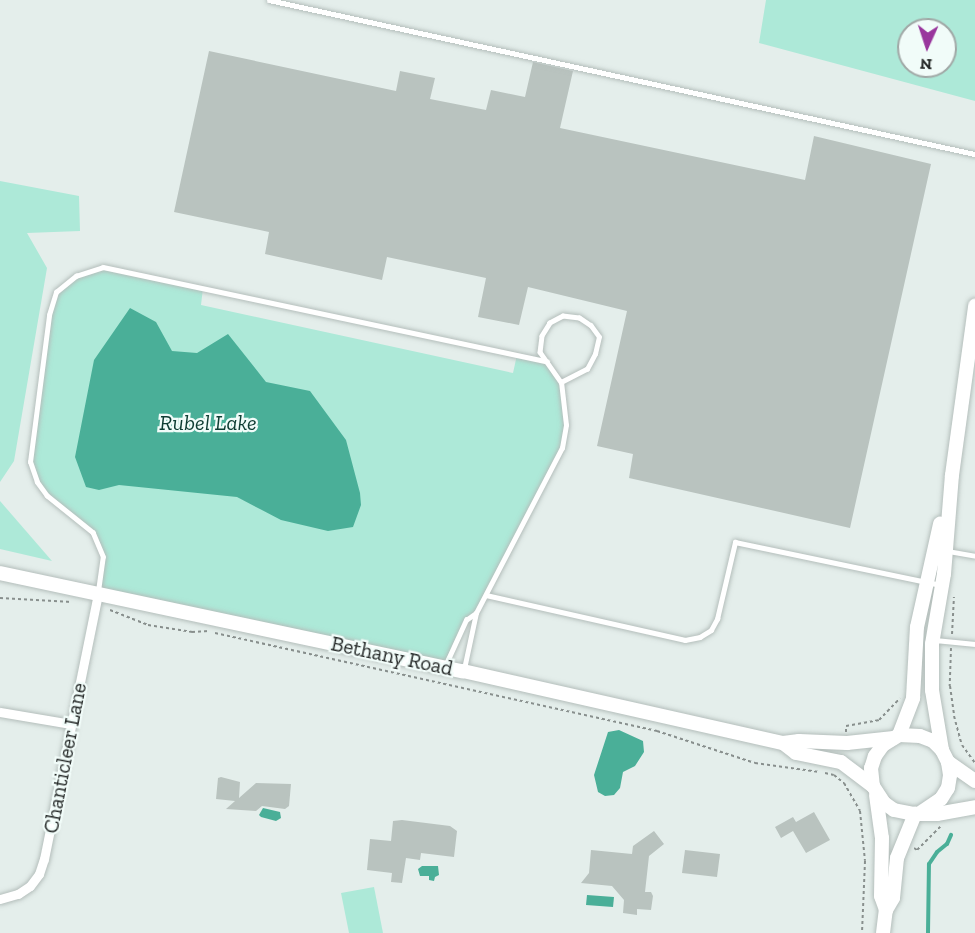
<!DOCTYPE html>
<style>
body{margin:0}
#map{position:relative;width:975px;height:933px;overflow:hidden;background:#e4eeeb;font-family:"Zilla Slab",serif}
div>[style]{position:absolute}
.green>*{inset:0;background:#ade9d8}
.water>*{inset:0;background:#4aaf98}
.stream>*{height:4px;margin:-2px;padding:0 2px;transform-origin:2px;border-radius:2px;background:#4aaf98}
.building>*{inset:0;background:#b9c3bf}
.path>*{height:2px;margin-top:-1px;transform-origin:0;background:repeating-linear-gradient(90deg,#888f8d 0 3px,transparent 0 6px)}
.roads{filter:drop-shadow(0 0 2px #b4bebb) drop-shadow(0 0 2px #b4bebb)}
.lane>*{height:4.5px;margin:-2.25px;padding:0 2.25px;transform-origin:2.25px;border-radius:2.25px;background:#fff}
.street>*{height:9px;margin:-4.5px;padding:0 4.5px;transform-origin:4.5px;border-radius:4.5px;background:#fff}
.secondary>*{height:14px;margin:-7px;padding:0 7px;transform-origin:7px;border-radius:7px;background:#fff}
span{translate:-50% -50%;white-space:nowrap;text-align:center;line-height:1.15;-webkit-text-stroke:4.5px #f1fcf9;paint-order:stroke}
.street-label{font-size:21px;color:#262a29}
.water-label{font-size:22px;color:#0f3d33;font-style:italic}
.north{position:absolute;left:897px;top:18px;width:60px;height:60px;box-sizing:border-box;background:#f1fcf9;border:2px solid #a0a8a6;border-radius:50%;rotate:183deg;font-size:16px;font-weight:700;line-height:24px;text-align:center;color:#262a29}
.north::after{content:'';display:block;margin:auto;width:21px;height:27px;background:#99369d;clip-path:polygon(50% 0,100% 100%,50% 72%,0 100%)}
</style>
<div id="map">
<div class="green">
<div style="clip-path:polygon(evenodd,766px 0,975px 0,975px 101px,759px 43px,766px 0,909px 30px,945px 30px,945px 66px,909px 66px,909px 30px)"></div>
<div style="clip-path:polygon(0 181px,79px 196px,80px 231px,27px 233px,47px 268px,14px 461px,0 482px)"></div>
<div style="clip-path:polygon(103px 267px,203px 288px,201px 305px,513px 373px,517px 355px,547px 361px,561px 382px,566px 425px,562px 448px,476px 613px,466px 620px,444px 667px,98px 594px,103px 557px,93px 533px,47px 496px,37px 482px,30px 462px,49px 315px,56px 292px,76px 276px)"></div>
<div style="clip-path:polygon(0 501px,52px 561px,0 549px)"></div>
<div style="clip-path:polygon(374px 887px,383px 933px,349px 933px,341px 893px)"></div>
</div>
<div class="water">
<div style="clip-path:polygon(130px 308px,156px 322px,172px 351px,197px 353px,228px 334px,266px 382px,310px 391px,346px 440px,360px 493px,361px 505px,353px 527px,328px 531px,281px 520px,237px 497px,119px 485px,99px 490px,86px 487px,75px 457px,94px 360px)"></div>
<div style="clip-path:polygon(619px 730px,643px 741px,644px 752px,635px 766px,623px 772px,620px 788px,614px 795px,605px 796px,598px 792px,594px 775px,608px 732px)"></div>
<div style="clip-path:polygon(263px 808px,280px 812px,281px 818px,276px 821px,261px 817px,259px 815px)"></div>
<div style="clip-path:polygon(422px 866px,438px 866px,439px 875px,435px 877px,434px 881px,429px 880px,429px 876px,420px 876px,418px 869px)"></div>
<div style="clip-path:polygon(587px 895px,614px 897px,613px 907px,586px 905px)"></div>
</div>
<div class="stream">
<div style="left:928px;top:933px;width:69px;rotate:-89.2deg"></div>
<div style="left:929px;top:864px;width:14px;rotate:-56deg"></div>
<div style="left:937px;top:852px;width:13px;rotate:-39deg"></div>
<div style="left:947px;top:844px;width:10px;rotate:-66deg"></div>
</div>
<div class="building">
<div style="clip-path:polygon(209px 51px,396px 91px,400px 71px,435px 78px,430px 99px,486px 110px,491px 90px,525px 97px,533px 62px,573px 71px,560px 128px,805px 180px,814px 136px,931px 164px,850px 528px,629px 478px,633px 454px,597px 446px,627px 311px,528px 287px,519px 325px,478px 317px,486px 278px,387px 257px,382px 280px,265px 254px,269px 232px,174px 212px)"></div>
<div style="clip-path:polygon(221px 777px,240px 782px,239px 798px,256px 783px,291px 784px,289px 806px,285px 809px,262px 806px,256px 811px,226px 809px,235px 801px,216px 799px,218px 778px)"></div>
<div style="clip-path:polygon(814px 812px,830px 840px,806px 853px,793px 831px,781px 838px,775px 827px,793px 817px,796px 822px)"></div>
<div style="clip-path:polygon(402px 820px,450px 826px,457px 831px,454px 857px,421px 853px,420px 860px,406px 858px,402px 883px,391px 882px,392px 873px,367px 870px,370px 839px,391px 841px,393px 821px)"></div>
<div style="clip-path:polygon(654px 831px,664px 844px,649px 856px,645px 892px,651px 892px,653px 896px,651px 910px,637px 909px,637px 915px,623px 913px,624px 900px,612px 886px,581px 883px,589px 873px,591px 850px,632px 854px,633px 846px)"></div>
<div style="clip-path:polygon(685px 850px,720px 854px,717px 877px,682px 873px)"></div>
</div>
<div class="path">
<div style="left:0;top:598px;width:72px;rotate:3.2deg"></div>
<div style="left:110px;top:610px;width:41px;rotate:21.5deg"></div>
<div style="left:148px;top:625px;width:45px;rotate:9deg"></div>
<div style="left:192px;top:632px;width:17px;rotate:-3deg"></div>
<div style="left:215px;top:633px;width:453px;rotate:12.5deg"></div>
<div style="left:657px;top:731px;width:103px;rotate:18.1deg"></div>
<div style="left:755px;top:763px;width:65px;rotate:8deg"></div>
<div style="left:952px;top:634px;width:37px;rotate:-87deg"></div>
<div style="left:951px;top:648px;width:38px;rotate:92deg"></div>
<div style="left:950px;top:686px;width:30px;rotate:82deg"></div>
<div style="left:954px;top:716px;width:30px;rotate:75deg"></div>
<div style="left:962px;top:745px;width:22px;rotate:54deg"></div>
<div style="left:846px;top:732px;width:6px;rotate:-90deg"></div>
<div style="left:846px;top:726px;width:34px;rotate:-10deg"></div>
<div style="left:879px;top:720px;width:30px;rotate:-46deg"></div>
<div style="left:825px;top:773px;width:9px;rotate:13deg"></div>
<div style="left:834px;top:775px;width:13px;rotate:39deg"></div>
<div style="left:844px;top:783px;width:32px;rotate:60deg"></div>
<div style="left:860px;top:811px;width:50px;rotate:84.3deg"></div>
<div style="left:865px;top:861px;width:72px;rotate:92.4deg"></div>
<div style="left:914px;top:848px;width:4px;rotate:34deg"></div>
<div style="left:917px;top:850px;width:33px;rotate:-45deg"></div>
</div>
<div class="roads">
<div class="lane">
<div style="left:269px;top:0;width:723px;rotate:12.31deg"></div>
<div style="left:948px;top:551px;width:27px;rotate:10deg"></div>
<div style="left:98px;top:591px;width:34px;rotate:-82deg"></div>
<div style="left:103px;top:557px;width:26px;rotate:-113deg"></div>
<div style="left:93px;top:533px;width:59px;rotate:-141.2deg"></div>
<div style="left:47px;top:496px;width:17px;rotate:-126deg"></div>
<div style="left:37px;top:482px;width:21px;rotate:-109deg"></div>
<div style="left:30px;top:462px;width:148px;rotate:-82.6deg"></div>
<div style="left:49px;top:315px;width:24px;rotate:-73deg"></div>
<div style="left:56px;top:292px;width:26px;rotate:-39deg"></div>
<div style="left:76px;top:276px;width:28px;rotate:-18deg"></div>
<div style="left:103px;top:267px;width:454px;rotate:12deg"></div>
<div style="left:486px;top:595px;width:204px;rotate:12.7deg"></div>
<div style="left:685px;top:640px;width:15px;rotate:-11deg"></div>
<div style="left:700px;top:637px;width:13px;rotate:-32deg"></div>
<div style="left:711px;top:630px;width:13px;rotate:-61deg"></div>
<div style="left:717px;top:619px;width:79px;rotate:-76.8deg"></div>
<div style="left:735px;top:542px;width:210px;rotate:11.8deg"></div>
<div style="left:935px;top:640px;width:40px;rotate:5.7deg"></div>
<div style="left:445px;top:666px;width:51px;rotate:-65.5deg"></div>
<div style="left:466px;top:620px;width:12px;rotate:-35deg"></div>
<div style="left:464px;top:669px;width:57px;rotate:-77.9deg"></div>
<div style="left:476px;top:613px;width:186px;rotate:-62.5deg"></div>
<div style="left:562px;top:448px;width:23px;rotate:-80deg"></div>
<div style="left:566px;top:425px;width:43px;rotate:-96.6deg"></div>
<div style="left:561px;top:382px;width:29px;rotate:-27deg"></div>
<div style="left:587px;top:369px;width:17px;rotate:-62deg"></div>
<div style="left:595px;top:354px;width:17px;rotate:-77deg"></div>
<div style="left:599px;top:337px;width:14px;rotate:-126deg"></div>
<div style="left:591px;top:326px;width:14px;rotate:-146deg"></div>
<div style="left:579px;top:318px;width:16px;rotate:-173deg"></div>
<div style="left:563px;top:316px;width:15px;rotate:152deg"></div>
<div style="left:550px;top:323px;width:15px;rotate:122deg"></div>
<div style="left:542px;top:336px;width:16px;rotate:97deg"></div>
<div style="left:540px;top:352px;width:37px;rotate:55deg"></div>
</div>
<div class="street">
<div style="left:0;top:712px;width:72px;rotate:9.6deg"></div>
<div style="left:0;top:899px;width:19px;rotate:-16deg"></div>
<div style="left:18px;top:894px;width:14px;rotate:-34deg"></div>
<div style="left:30px;top:886px;width:15px;rotate:-53deg"></div>
<div style="left:39px;top:874px;width:16px;rotate:-72deg"></div>
<div style="left:44px;top:859px;width:270px;rotate:-78.5deg"></div>
</div>
<div class="secondary">
<div style="left:0;top:573px;width:473px;rotate:12deg"></div>
<div style="left:463px;top:671px;width:328px;rotate:12.7deg"></div>
<div style="left:783px;top:743px;width:16px;rotate:-7deg"></div>
<div style="left:799px;top:741px;width:48px;rotate:2.4deg"></div>
<div style="left:847px;top:743px;width:47px;rotate:-6.1deg"></div>
<div style="left:899px;top:735px;width:40px;rotate:-69deg"></div>
<div style="left:913px;top:698px;width:71px;rotate:-86.8deg"></div>
<div style="left:917px;top:627px;width:106px;rotate:-77.4deg"></div>
<div style="left:783px;top:743px;width:16px;rotate:38deg"></div>
<div style="left:796px;top:753px;width:46px;rotate:11.3deg"></div>
<div style="left:841px;top:762px;width:40px;rotate:37deg"></div>
<div style="left:942px;top:750px;width:61px;rotate:-99.5deg"></div>
<div style="left:932px;top:690px;width:46px;rotate:-90deg"></div>
<div style="left:932px;top:644px;width:71px;rotate:-80.3deg"></div>
<div style="left:944px;top:574px;width:99px;rotate:-85.4deg"></div>
<div style="left:952px;top:475px;width:171px;rotate:-82.2deg"></div>
<div style="left:948px;top:762px;width:33px;rotate:35deg"></div>
<div style="left:876px;top:795px;width:43px;rotate:82.1deg"></div>
<div style="left:882px;top:838px;width:58px;rotate:91deg"></div>
<div style="left:881px;top:896px;width:15px;rotate:70deg"></div>
<div style="left:920px;top:813px;width:25px;rotate:-34deg"></div>
<div style="left:941px;top:799px;width:13px;rotate:-58deg"></div>
<div style="left:948px;top:788px;width:13px;rotate:-81deg"></div>
<div style="left:950px;top:775px;width:13px;rotate:-99deg"></div>
<div style="left:948px;top:762px;width:13px;rotate:-117deg"></div>
<div style="left:942px;top:750px;width:13px;rotate:-135deg"></div>
<div style="left:933px;top:741px;width:14px;rotate:-159deg"></div>
<div style="left:920px;top:736px;width:21px;rotate:-177deg"></div>
<div style="left:899px;top:735px;width:19px;rotate:148deg"></div>
<div style="left:883px;top:745px;width:14px;rotate:126deg"></div>
<div style="left:875px;top:756px;width:13px;rotate:108deg"></div>
<div style="left:871px;top:768px;width:18px;rotate:84deg"></div>
<div style="left:873px;top:786px;width:20px;rotate:57deg"></div>
<div style="left:884px;top:803px;width:12px;rotate:35deg"></div>
<div style="left:894px;top:810px;width:21px;rotate:11deg"></div>
<div style="left:915px;top:814px;width:22px"></div>
<div style="left:937px;top:814px;width:39px;rotate:-10deg"></div>
<div style="left:883px;top:933px;width:23px;rotate:-83deg"></div>
<div style="left:886px;top:910px;width:14px;rotate:-60deg"></div>
<div style="left:893px;top:898px;width:40px;rotate:-84.3deg"></div>
<div style="left:897px;top:858px;width:48px;rotate:-67.8deg"></div>
</div>
</div>
<div class="street-label">
<span style="left:392px;top:656px;rotate:12deg">Bethany Road</span>
<span style="left:65px;top:758px;rotate:-79deg">Chanticleer Lane</span>
</div>
<div class="water-label">
<span style="left:208px;top:423px">Rubel Lake</span>
</div>
<div class="north">N</div>
</div>
